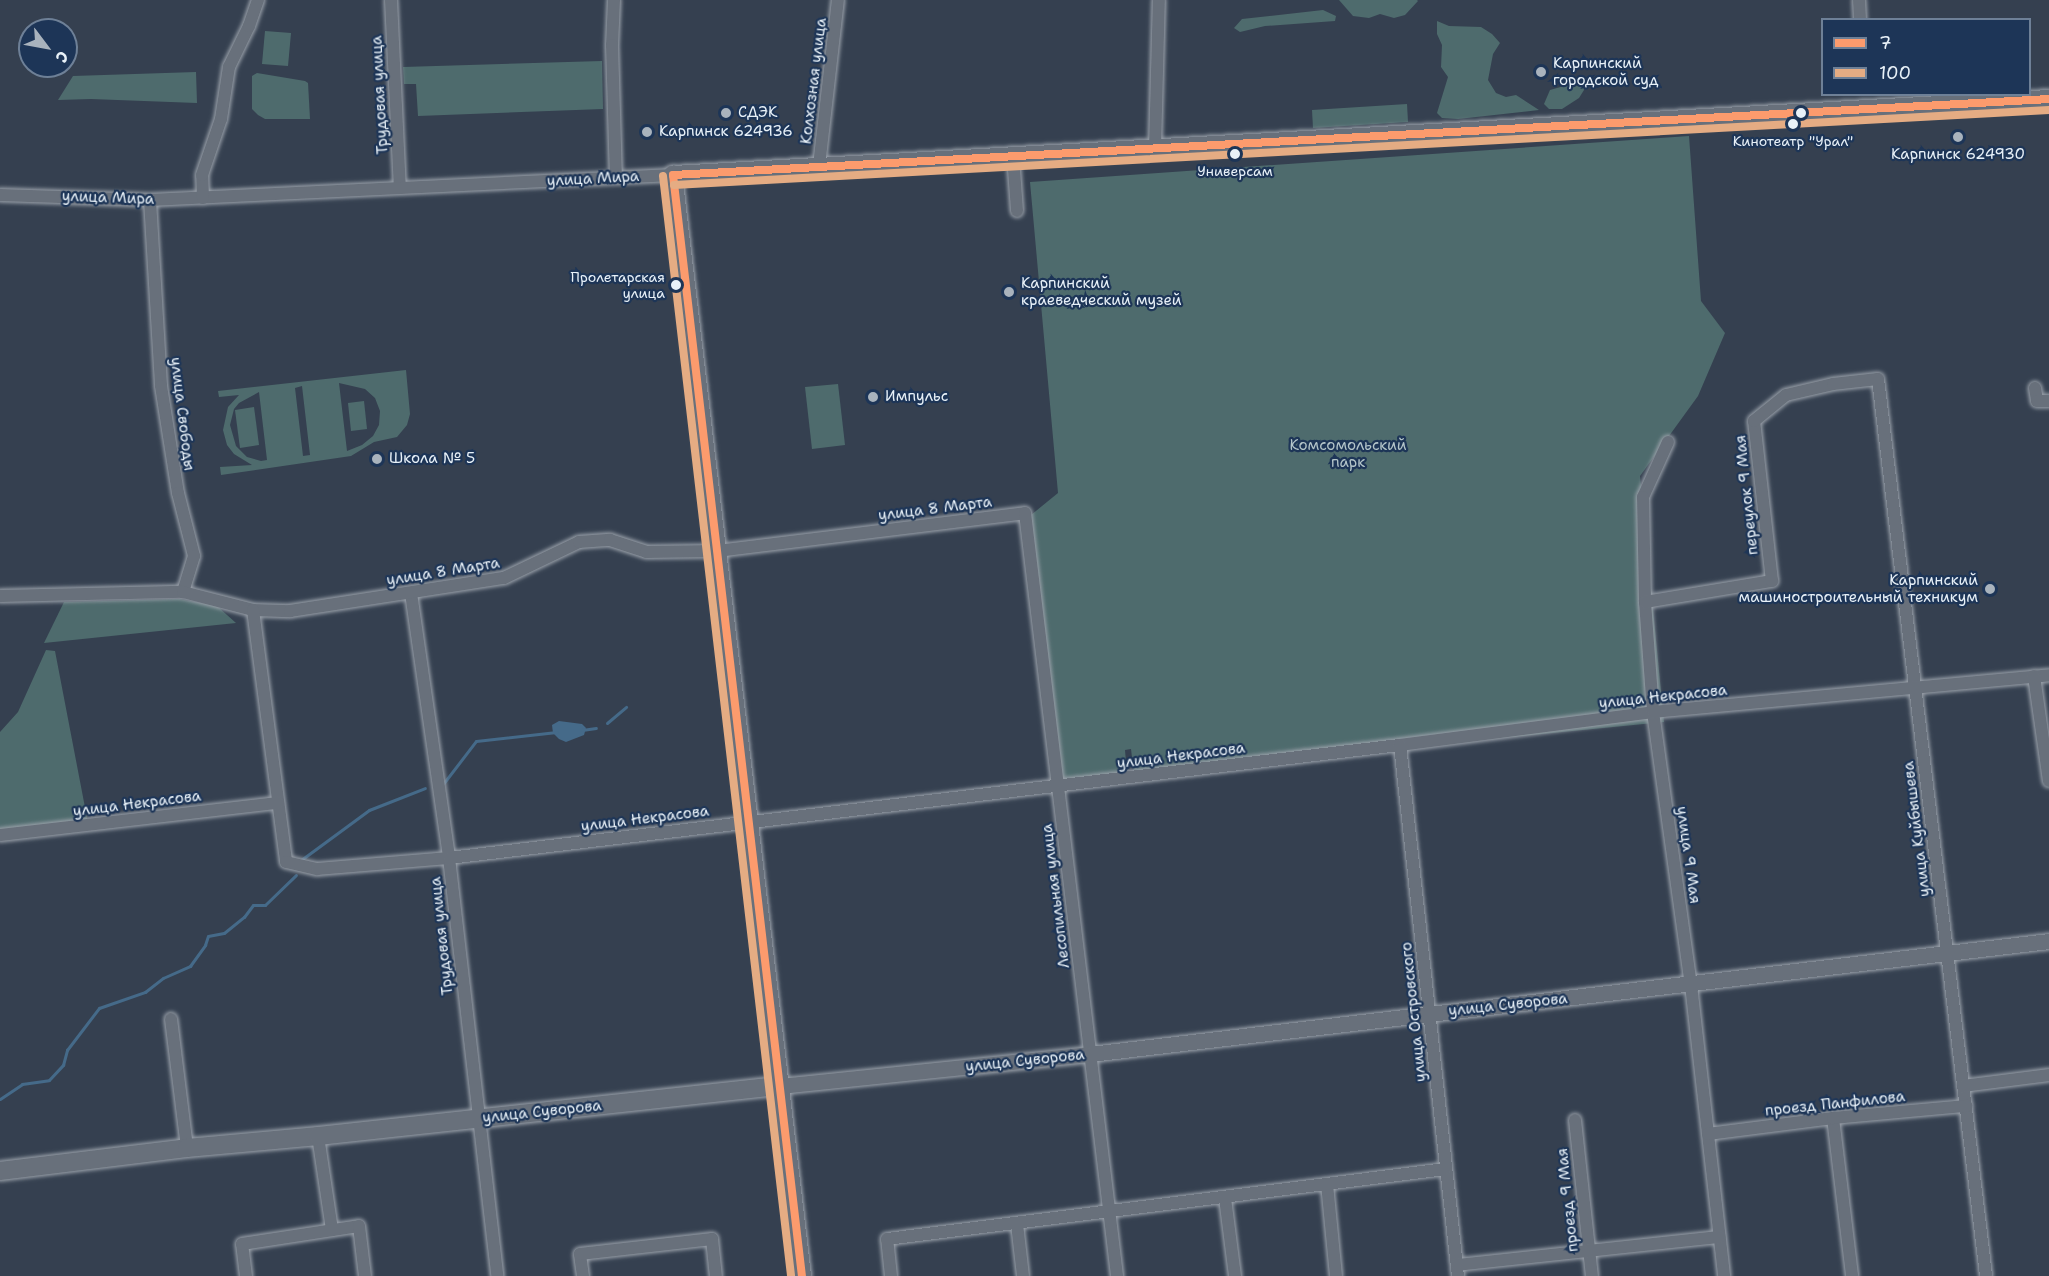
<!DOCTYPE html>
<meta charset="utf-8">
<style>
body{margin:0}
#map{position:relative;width:2049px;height:1276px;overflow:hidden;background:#354050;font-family:"Shantell Sans",sans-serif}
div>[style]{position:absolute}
.green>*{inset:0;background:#4e6b6d}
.water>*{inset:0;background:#456a89}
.stream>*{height:3px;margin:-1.5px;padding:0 1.5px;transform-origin:1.5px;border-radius:1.5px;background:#456a89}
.roads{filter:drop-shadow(0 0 2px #9aa1aa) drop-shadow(0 0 2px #9aa1aa)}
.minor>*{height:12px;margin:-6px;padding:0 6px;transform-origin:6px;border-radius:6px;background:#68707b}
.tertiary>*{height:15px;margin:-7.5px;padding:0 7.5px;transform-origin:7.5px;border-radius:7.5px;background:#68707b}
.secondary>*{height:18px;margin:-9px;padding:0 9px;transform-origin:9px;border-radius:9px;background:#68707b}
.bus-1>*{height:8px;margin:-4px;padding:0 4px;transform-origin:4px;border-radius:4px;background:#fc9b6d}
.bus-2>*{height:8px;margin:-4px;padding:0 4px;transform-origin:4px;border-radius:4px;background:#e5ac83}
.dots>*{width:16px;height:16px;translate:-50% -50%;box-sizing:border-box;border:3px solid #1d3557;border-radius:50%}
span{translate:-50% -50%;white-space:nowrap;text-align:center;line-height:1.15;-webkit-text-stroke:4.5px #1d3557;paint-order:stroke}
.bus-label{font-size:14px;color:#e8f1f8}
.right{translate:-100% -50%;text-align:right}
.poi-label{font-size:15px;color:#e8f1f8}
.left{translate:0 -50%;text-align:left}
.street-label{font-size:15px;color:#e8f1f8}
.park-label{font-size:15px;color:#b4c5c9}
.legend{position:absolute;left:1821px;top:18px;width:210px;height:78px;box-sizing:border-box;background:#1d3557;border:2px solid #6e8097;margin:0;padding:8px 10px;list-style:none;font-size:18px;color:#e8f1f8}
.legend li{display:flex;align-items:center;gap:12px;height:30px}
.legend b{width:30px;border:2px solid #6e8097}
.north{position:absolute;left:18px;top:18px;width:60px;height:60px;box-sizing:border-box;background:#1d3557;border:2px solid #6e8097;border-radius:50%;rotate:122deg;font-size:16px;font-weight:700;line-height:24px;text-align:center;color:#e8f1f8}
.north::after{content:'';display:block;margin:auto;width:21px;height:27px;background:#a9b3bd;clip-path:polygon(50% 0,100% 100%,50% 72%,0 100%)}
</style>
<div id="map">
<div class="green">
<div style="clip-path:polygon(1339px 0,1417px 0,1418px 1px,1405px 15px,1394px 18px,1380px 14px,1369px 18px,1353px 16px)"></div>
<div style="clip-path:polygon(1323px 10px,1336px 16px,1335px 21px,1265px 26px,1240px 32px,1234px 28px,1242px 19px)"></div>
<div style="clip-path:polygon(1437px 21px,1449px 26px,1481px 27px,1492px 34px,1500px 43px,1493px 54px,1488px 80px,1496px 93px,1506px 97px,1516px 95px,1539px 110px,1458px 119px,1442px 118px,1437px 113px,1448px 77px,1441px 67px,1442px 45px,1437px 34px)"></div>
<div style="clip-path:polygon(265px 31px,291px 33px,288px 66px,262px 64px)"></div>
<div style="clip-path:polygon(602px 61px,603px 109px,418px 116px,416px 84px,404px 84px,403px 67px)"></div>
<div style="clip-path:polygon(196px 72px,197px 103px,91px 99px,58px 100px,73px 76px)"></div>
<div style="clip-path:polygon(257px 73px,305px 81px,308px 83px,310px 119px,265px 119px,258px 115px,252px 109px,252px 76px)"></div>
<div style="clip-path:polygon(1583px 85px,1584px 90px,1579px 98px,1562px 109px,1549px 109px,1544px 104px,1550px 90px,1564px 86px)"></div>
<div style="clip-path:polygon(1407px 104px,1408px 122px,1313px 128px,1312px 110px)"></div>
<div style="clip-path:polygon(1689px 136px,1701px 301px,1725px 333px,1698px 396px,1640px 476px,1664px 722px,1134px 774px,1131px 749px,1125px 750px,1127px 773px,1058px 780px,1031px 515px,1058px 493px,1030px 182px)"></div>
<div style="clip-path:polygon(evenodd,406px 370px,410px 414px,407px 425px,397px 437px,374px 442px,351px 456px,221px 475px,220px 467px,252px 465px,234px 454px,227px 445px,223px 430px,228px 407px,239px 395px,219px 397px,218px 391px,406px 370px,339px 383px,365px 389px,375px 398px,380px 411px,379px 425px,373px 436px,362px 445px,347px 451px,339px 383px,406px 370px,302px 386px,310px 455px,303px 456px,295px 388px,302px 386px,406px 370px,259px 392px,267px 460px,261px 461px,247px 457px,236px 446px,230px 425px,234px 409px,239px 403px,259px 392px)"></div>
<div style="clip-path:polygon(838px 384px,845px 445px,812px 449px,805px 387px)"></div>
<div style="clip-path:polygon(364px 401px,367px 429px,351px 431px,348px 403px)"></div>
<div style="clip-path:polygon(254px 407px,259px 445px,240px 448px,235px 410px)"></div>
<div style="clip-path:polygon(179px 599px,217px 606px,236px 623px,44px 643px,64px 602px)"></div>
<div style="clip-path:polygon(46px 650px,55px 651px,88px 823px,0 830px,0 732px,18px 712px)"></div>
</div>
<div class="water">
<div style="clip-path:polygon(559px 721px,582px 724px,586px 728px,584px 735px,566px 742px,559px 739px,553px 733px,552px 725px)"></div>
</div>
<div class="stream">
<div style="left:607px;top:723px;width:25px;rotate:-40deg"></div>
<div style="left:582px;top:730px;width:14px;rotate:-8deg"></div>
<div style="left:443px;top:784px;width:54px;rotate:-52.5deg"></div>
<div style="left:476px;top:741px;width:81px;rotate:-6.3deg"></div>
<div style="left:301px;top:860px;width:84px;rotate:-36.3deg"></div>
<div style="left:369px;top:810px;width:60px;rotate:-21.4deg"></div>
<div style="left:0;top:1099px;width:27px;rotate:-34deg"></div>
<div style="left:22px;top:1084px;width:27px;rotate:-8deg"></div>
<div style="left:49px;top:1080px;width:21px;rotate:-47deg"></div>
<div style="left:63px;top:1065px;width:16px;rotate:-75deg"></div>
<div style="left:67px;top:1050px;width:53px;rotate:-52.7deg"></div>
<div style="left:99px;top:1008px;width:49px;rotate:-19.2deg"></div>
<div style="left:145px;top:992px;width:23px;rotate:-38deg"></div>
<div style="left:163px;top:978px;width:30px;rotate:-24deg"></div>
<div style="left:190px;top:966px;width:26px;rotate:-54deg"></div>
<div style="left:205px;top:945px;width:9px;rotate:-72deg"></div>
<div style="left:208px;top:936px;width:16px;rotate:-11deg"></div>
<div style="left:224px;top:933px;width:26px;rotate:-39deg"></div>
<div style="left:244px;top:917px;width:15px;rotate:-53deg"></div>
<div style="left:253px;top:905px;width:12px"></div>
<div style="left:265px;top:905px;width:43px;rotate:-44.1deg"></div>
</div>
<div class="roads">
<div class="minor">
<div style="left:391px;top:0;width:188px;rotate:87.3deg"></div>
<div style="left:614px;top:0;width:45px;rotate:92.5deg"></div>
<div style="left:612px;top:45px;width:132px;rotate:88.3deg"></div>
<div style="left:1859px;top:0;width:20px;rotate:87deg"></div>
<div style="left:1155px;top:148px;width:148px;rotate:-88.5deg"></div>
<div style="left:1013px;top:156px;width:55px;rotate:85.8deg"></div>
<div style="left:819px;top:166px;width:167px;rotate:-83.5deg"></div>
<div style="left:0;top:195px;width:150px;rotate:1.9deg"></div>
<div style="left:150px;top:200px;width:524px;rotate:-2.74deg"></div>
<div style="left:203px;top:198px;width:23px;rotate:-92deg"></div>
<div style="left:202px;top:175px;width:59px;rotate:-71.3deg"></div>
<div style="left:221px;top:119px;width:53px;rotate:-81.3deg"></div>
<div style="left:229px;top:67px;width:46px;rotate:-64deg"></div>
<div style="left:249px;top:26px;width:28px;rotate:-71deg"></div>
<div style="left:150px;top:200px;width:186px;rotate:86.6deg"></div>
<div style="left:161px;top:386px;width:108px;rotate:81deg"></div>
<div style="left:178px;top:493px;width:65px;rotate:75.7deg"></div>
<div style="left:194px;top:556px;width:38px;rotate:107deg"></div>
<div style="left:2035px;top:388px;width:13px;rotate:81deg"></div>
<div style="left:2037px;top:401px;width:12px"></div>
<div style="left:1668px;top:442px;width:60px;rotate:114.4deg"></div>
<div style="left:1643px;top:497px;width:105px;rotate:88.9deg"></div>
<div style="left:1645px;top:602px;width:110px;rotate:85.8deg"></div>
<div style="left:1653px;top:712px;width:276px;rotate:82.1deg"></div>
<div style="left:1691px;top:985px;width:293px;rotate:83.5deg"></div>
<div style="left:411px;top:593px;width:268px;rotate:81.8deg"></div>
<div style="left:449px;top:858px;width:421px;rotate:83.4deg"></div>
<div style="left:0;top:596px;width:183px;rotate:-1.3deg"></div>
<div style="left:183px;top:592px;width:72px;rotate:14.4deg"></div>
<div style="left:253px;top:610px;width:37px;rotate:2deg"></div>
<div style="left:290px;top:611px;width:217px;rotate:-8.8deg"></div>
<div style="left:504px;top:578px;width:83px;rotate:-25.6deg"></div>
<div style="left:579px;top:542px;width:31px;rotate:-4deg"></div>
<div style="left:610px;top:540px;width:38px;rotate:18deg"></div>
<div style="left:646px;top:552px;width:71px;rotate:-0.8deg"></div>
<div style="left:717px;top:551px;width:310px;rotate:-7deg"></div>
<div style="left:1025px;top:513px;width:769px;rotate:83.12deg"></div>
<div style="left:1645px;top:602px;width:129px;rotate:-9.4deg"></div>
<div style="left:1772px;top:581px;width:161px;rotate:-96.4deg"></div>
<div style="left:1754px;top:421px;width:41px;rotate:-39.1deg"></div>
<div style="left:1786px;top:395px;width:48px;rotate:-13.2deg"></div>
<div style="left:1833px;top:384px;width:45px;rotate:-6.3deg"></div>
<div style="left:1878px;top:379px;width:903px;rotate:83.13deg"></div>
<div style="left:253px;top:610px;width:254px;rotate:82.5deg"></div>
<div style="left:286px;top:862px;width:32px;rotate:13deg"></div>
<div style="left:317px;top:869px;width:132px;rotate:-4.8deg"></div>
<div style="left:449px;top:858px;width:958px;rotate:-6.78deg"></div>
<div style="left:1400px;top:745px;width:255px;rotate:-7.4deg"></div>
<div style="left:1653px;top:712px;width:398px;rotate:-5.3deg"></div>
<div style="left:2034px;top:676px;width:106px;rotate:81.9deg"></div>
<div style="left:1400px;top:745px;width:534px;rotate:83.77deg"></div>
<div style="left:0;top:835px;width:280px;rotate:-6.6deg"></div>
<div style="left:171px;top:1019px;width:130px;rotate:82.9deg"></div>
<div style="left:1963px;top:1086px;width:87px;rotate:-7.3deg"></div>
<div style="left:1833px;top:1118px;width:159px;rotate:83.1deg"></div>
<div style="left:1575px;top:1120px;width:157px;rotate:83.8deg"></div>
<div style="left:1708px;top:1134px;width:126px;rotate:-7.3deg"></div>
<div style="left:1833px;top:1118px;width:134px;rotate:-5.2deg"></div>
<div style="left:318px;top:1136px;width:95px;rotate:81.5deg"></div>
<div style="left:1327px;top:1184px;width:92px;rotate:84.4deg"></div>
<div style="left:1225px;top:1198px;width:79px;rotate:82.7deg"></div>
<div style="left:1017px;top:1224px;width:52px;rotate:83.4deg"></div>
<div style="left:1457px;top:1265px;width:264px;rotate:-6.1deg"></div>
<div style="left:246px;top:1276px;width:32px;rotate:-97deg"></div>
<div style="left:242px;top:1244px;width:118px;rotate:-8.7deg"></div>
<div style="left:359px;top:1226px;width:50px;rotate:83.2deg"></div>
<div style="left:583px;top:1276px;width:22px;rotate:-98deg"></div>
<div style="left:580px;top:1254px;width:133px;rotate:-6.5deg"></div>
<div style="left:712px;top:1239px;width:37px;rotate:84deg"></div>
<div style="left:891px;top:1276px;width:37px;rotate:-96deg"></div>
<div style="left:887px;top:1239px;width:563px;rotate:-7.14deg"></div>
</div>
<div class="tertiary">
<div style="left:780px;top:1086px;width:312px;rotate:-5.9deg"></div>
<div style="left:1090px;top:1054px;width:966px;rotate:-6.72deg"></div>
</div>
<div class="secondary">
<div style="left:0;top:1171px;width:188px;rotate:-7deg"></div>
<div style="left:187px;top:1148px;width:132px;rotate:-5.2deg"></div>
<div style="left:318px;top:1136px;width:465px;rotate:-6.2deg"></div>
<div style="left:802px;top:1276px;width:1109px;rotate:-96.68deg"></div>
<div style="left:673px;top:175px;width:1378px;rotate:-3.16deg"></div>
</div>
</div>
<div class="bus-1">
<div style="left:673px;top:175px;width:1378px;rotate:-3.16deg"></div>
<div style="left:673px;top:175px;width:1109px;rotate:83.32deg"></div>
</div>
<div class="bus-2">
<div style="left:663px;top:176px;width:1107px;rotate:83.36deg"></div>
<div style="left:674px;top:185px;width:1377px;rotate:-3.12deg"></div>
</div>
<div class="dots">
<div style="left:1541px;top:72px;background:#a9b3bd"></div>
<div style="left:726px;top:113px;background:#a9b3bd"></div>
<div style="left:1801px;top:113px;background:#e8f1f8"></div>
<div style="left:1793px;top:124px;background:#e8f1f8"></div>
<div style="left:647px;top:132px;background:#a9b3bd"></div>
<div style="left:1958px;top:137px;background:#a9b3bd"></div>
<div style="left:1235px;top:154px;background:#e8f1f8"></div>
<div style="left:676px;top:285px;background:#e8f1f8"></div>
<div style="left:1009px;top:292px;background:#a9b3bd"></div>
<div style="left:873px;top:397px;background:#a9b3bd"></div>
<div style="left:377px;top:459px;background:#a9b3bd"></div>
<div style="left:1990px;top:589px;background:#a9b3bd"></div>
</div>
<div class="bus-label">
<span style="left:1793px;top:141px">Кинотеатр "Урал"</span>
<span style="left:1235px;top:171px">Универсам</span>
<span class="right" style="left:665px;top:285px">Пролетарская<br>улица</span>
</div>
<div class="poi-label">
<span class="left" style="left:1553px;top:72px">Карпинский<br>городской суд</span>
<span class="left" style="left:738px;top:113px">СДЭК</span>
<span class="left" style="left:659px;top:132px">Карпинск 624936</span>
<span style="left:1958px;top:155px">Карпинск 624930</span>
<span class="left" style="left:1021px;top:292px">Карпинский<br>краеведческий музей</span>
<span class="left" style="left:885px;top:397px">Импульс</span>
<span class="left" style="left:389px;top:459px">Школа № 5</span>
<span class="right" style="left:1978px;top:589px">Карпинский<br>машиностроительный техникум</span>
</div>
<div class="street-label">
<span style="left:814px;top:81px;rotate:-83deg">Колхозная улица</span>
<span style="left:380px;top:95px;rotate:-93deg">Трудовая улица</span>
<span style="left:593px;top:179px;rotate:-3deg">улица Мира</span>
<span style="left:108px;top:198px;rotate:2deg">улица Мира</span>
<span style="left:182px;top:414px;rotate:83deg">улица Свободы</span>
<span style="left:1747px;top:495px;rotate:-96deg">переулок 9 Мая</span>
<span style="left:935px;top:509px;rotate:-7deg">улица 8 Марта</span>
<span style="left:443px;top:572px;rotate:-9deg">улица 8 Марта</span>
<span style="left:1663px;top:697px;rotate:-6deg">улица Некрасова</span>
<span style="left:1181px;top:756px;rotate:-7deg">улица Некрасова</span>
<span style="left:137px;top:804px;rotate:-7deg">улица Некрасова</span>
<span style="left:645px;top:819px;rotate:-7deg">улица Некрасова</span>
<span style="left:1917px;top:829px;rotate:-97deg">улица Куйбышева</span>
<span style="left:1688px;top:855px;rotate:82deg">улица 9 Мая</span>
<span style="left:1056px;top:896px;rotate:-97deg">Лесопильная улица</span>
<span style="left:442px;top:936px;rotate:-96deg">Трудовая улица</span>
<span style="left:1508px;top:1005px;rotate:-6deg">улица Суворова</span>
<span style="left:1414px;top:1012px;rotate:-96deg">улица Островского</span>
<span style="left:1025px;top:1061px;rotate:-6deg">улица Суворова</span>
<span style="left:1835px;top:1104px;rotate:-6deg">проезд Панфилова</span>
<span style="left:542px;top:1112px;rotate:-6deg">улица Суворова</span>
<span style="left:1568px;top:1200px;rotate:-96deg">проезд 9 Мая</span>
</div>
<div class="park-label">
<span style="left:1348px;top:454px">Комсомольский<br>парк</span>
</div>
<ul class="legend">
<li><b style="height:8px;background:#fc9b6d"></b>7</li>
<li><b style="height:8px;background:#e5ac83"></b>100</li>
</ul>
<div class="north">С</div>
</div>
